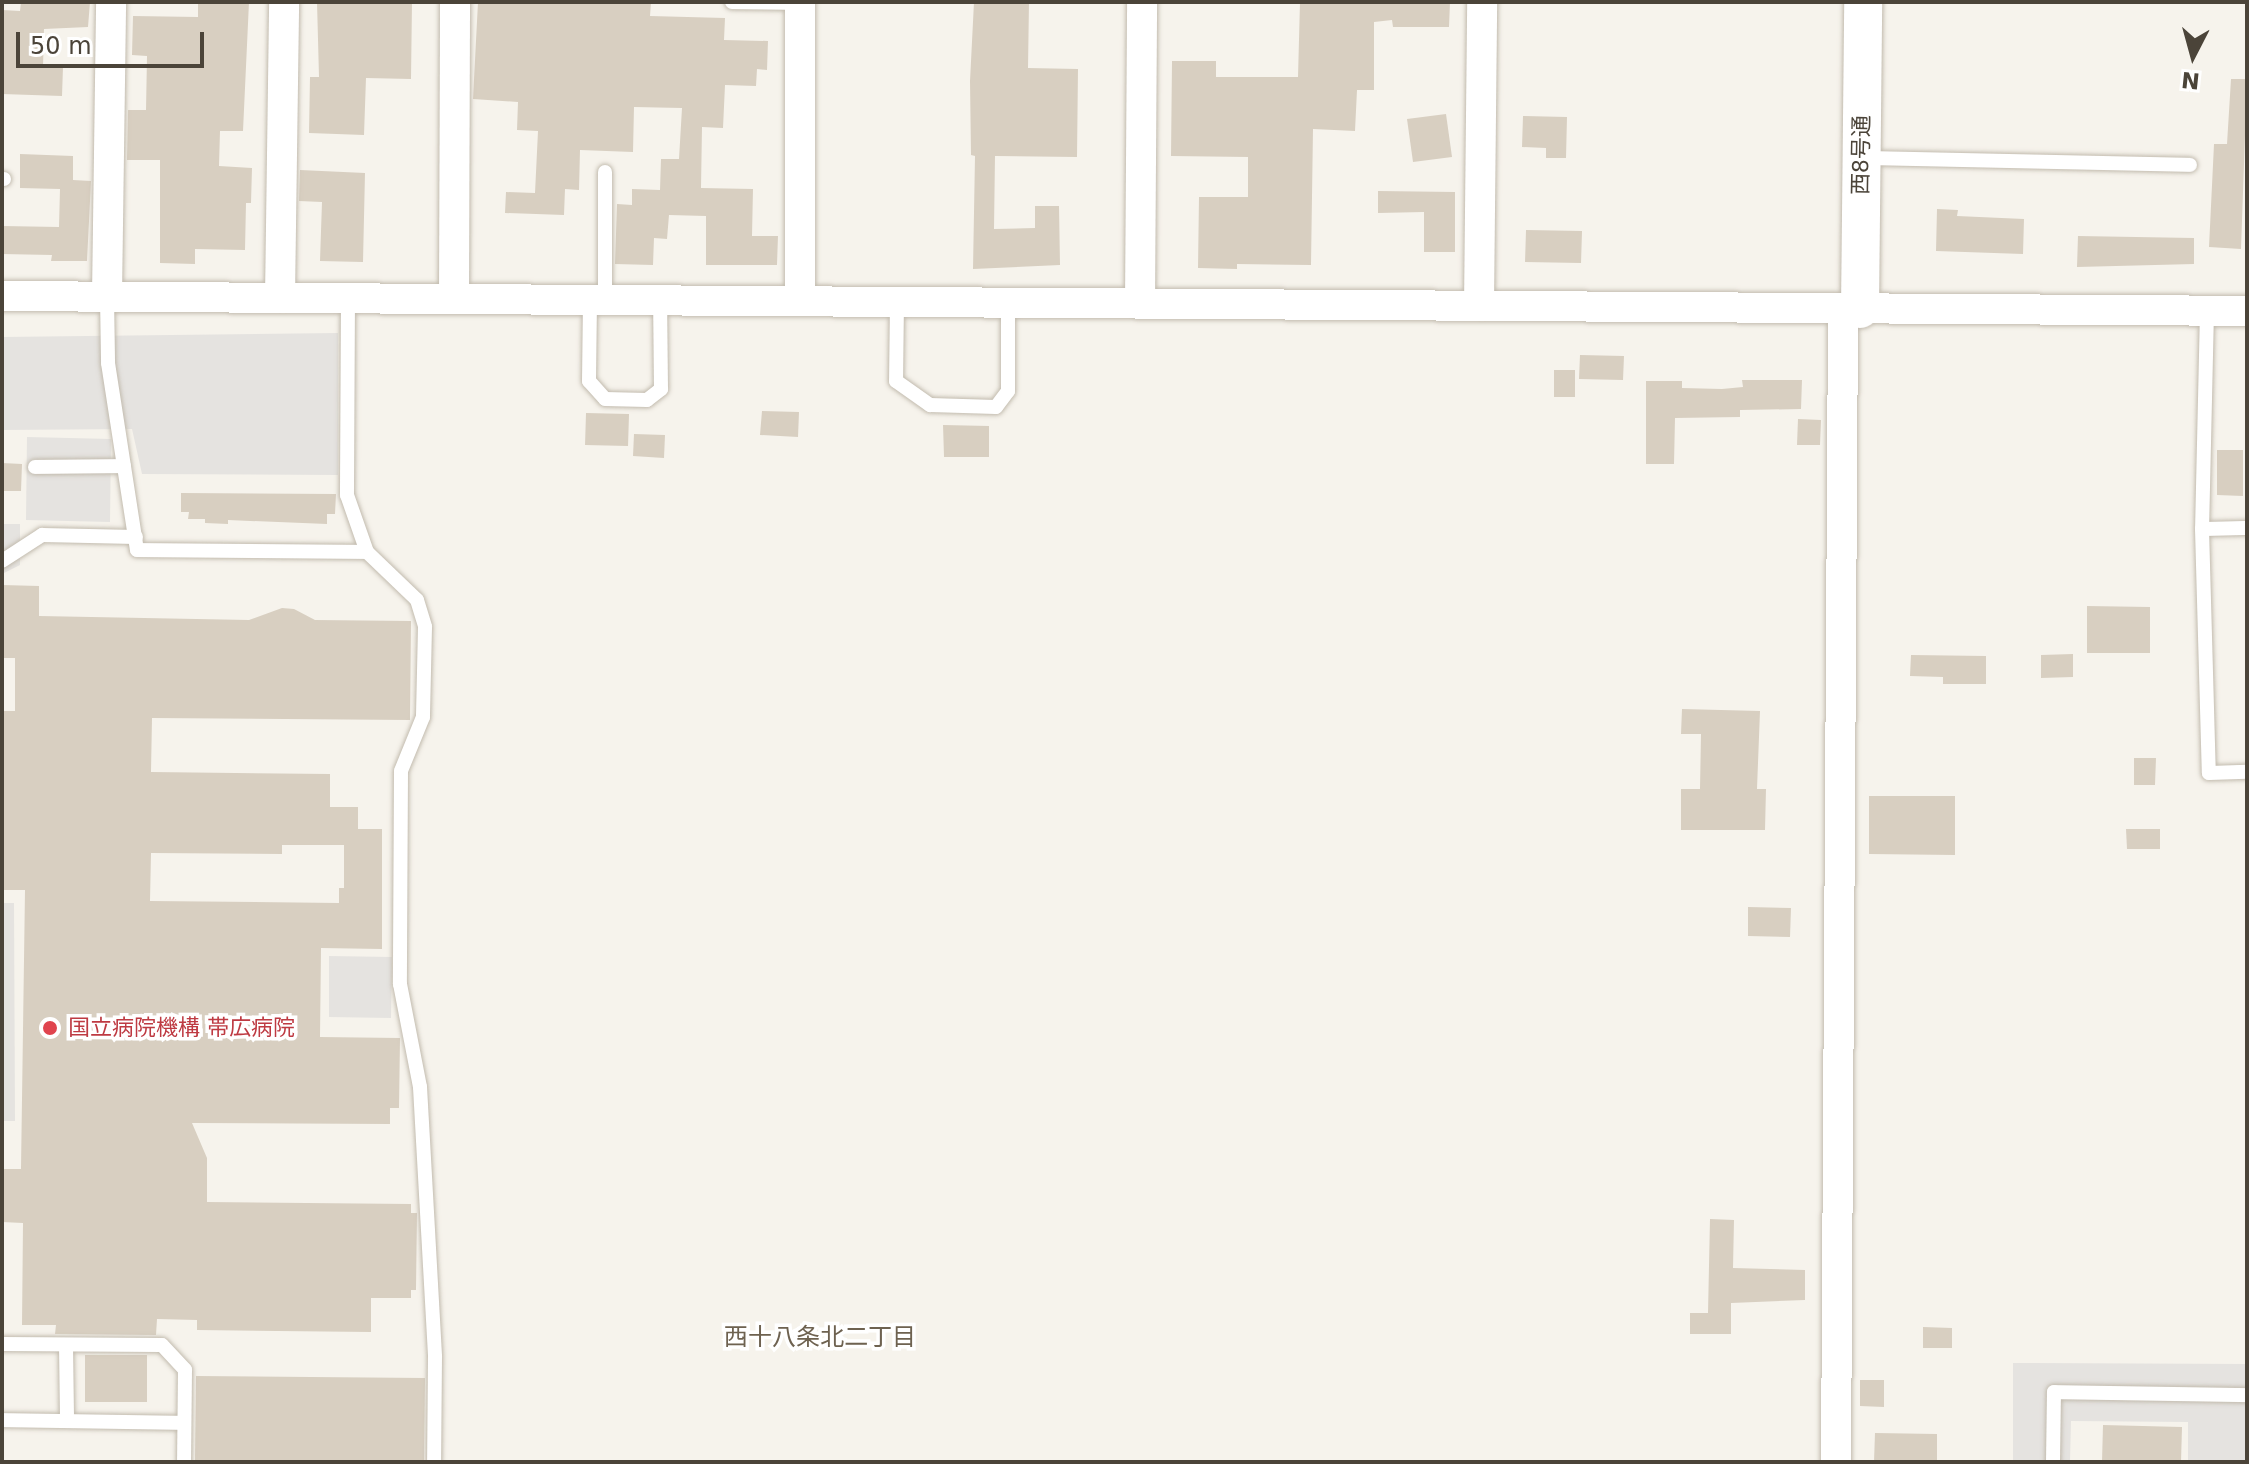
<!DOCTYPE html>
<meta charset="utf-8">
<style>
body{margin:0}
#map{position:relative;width:2249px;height:1464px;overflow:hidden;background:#f6f3ec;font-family:"DejaVu Sans","Noto Sans JP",sans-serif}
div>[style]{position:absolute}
.parking>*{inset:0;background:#e5e3e0}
.building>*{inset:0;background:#d8cfc1}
.roads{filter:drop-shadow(0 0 2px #c2bbae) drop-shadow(0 0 2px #c2bbae)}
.service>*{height:14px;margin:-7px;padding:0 7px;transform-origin:7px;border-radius:7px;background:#fff}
.minor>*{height:30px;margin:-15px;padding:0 15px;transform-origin:15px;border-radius:15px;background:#fff}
.tertiary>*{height:38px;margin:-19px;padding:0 19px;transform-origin:19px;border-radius:19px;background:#fff}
.dots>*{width:22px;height:22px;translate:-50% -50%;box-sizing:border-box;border:4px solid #fff;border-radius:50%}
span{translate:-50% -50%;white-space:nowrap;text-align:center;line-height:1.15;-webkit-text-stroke:7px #fff;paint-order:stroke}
.street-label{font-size:22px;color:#4b4439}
.health-label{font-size:22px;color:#be3a42}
.left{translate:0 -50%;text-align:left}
.neighbourhood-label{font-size:24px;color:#6e6250}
.frame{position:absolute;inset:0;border:4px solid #4b4439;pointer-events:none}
.north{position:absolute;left:2153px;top:16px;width:80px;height:80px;-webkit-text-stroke:6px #fff;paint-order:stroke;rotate:186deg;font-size:22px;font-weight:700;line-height:32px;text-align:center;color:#4b4439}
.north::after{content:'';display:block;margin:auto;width:28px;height:36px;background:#4b4439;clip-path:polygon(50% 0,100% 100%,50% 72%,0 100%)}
.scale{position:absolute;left:16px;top:32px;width:188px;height:36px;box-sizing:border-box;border:4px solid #4b4439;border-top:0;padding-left:10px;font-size:24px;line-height:28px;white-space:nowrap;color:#4b4439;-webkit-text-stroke:6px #fff;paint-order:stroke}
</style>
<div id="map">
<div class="parking">
<div style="clip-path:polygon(338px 333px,338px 475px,142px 474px,132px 429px,2px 430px,2px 337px)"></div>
<div style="clip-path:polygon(27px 437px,111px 439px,110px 522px,26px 520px)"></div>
<div style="clip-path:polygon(2px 524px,20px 524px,20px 565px,2px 574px)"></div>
<div style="clip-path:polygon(2px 903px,14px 903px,15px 1121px,2px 1121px)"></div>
<div style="clip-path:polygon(329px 956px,392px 957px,391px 1018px,329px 1017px)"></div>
<div style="clip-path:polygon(2013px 1363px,2247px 1364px,2247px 1462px,2188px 1462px,2188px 1422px,2071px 1421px,2070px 1462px,2013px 1462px)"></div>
</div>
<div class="building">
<div style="clip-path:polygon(21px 2px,90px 2px,88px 27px,44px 29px,43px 67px,63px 67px,62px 96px,2px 94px,2px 10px,20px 11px)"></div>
<div style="clip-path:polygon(198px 2px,249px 2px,243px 131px,220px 131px,219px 166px,252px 168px,251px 203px,246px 203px,245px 250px,195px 249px,195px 264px,160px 263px,160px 160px,127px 160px,128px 110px,146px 110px,147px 56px,132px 55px,133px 16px,198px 17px)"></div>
<div style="clip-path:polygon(317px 2px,412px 2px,411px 79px,366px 78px,364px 135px,309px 133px,310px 77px,319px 77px)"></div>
<div style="clip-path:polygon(478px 2px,651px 2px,650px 16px,725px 18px,724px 40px,768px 41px,767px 70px,757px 69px,756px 86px,725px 85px,723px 128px,702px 127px,701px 188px,753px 189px,752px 236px,778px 236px,777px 265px,706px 265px,706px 216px,669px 215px,667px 239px,654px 238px,653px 265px,615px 264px,617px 204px,632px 205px,632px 189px,660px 190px,661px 159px,679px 159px,682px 108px,634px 107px,633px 152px,580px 150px,579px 190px,565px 189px,564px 215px,505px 213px,506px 192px,535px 193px,538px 131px,517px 130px,518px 102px,473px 99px)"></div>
<div style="clip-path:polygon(974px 2px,1029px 2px,1028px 68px,1078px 69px,1077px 157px,995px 156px,994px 229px,1035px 228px,1035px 206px,1059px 206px,1060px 265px,973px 269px,975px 156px,971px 155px,970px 81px)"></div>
<div style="clip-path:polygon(1300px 2px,1450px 2px,1449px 27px,1393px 27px,1392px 20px,1374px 22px,1374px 90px,1357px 90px,1355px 131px,1313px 129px,1311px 265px,1237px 264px,1237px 269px,1198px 268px,1199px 197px,1248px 197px,1248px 157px,1171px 156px,1172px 61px,1216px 61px,1216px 77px,1298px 77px)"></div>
<div style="clip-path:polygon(2231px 79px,2247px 79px,2241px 249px,2209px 247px,2214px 144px,2227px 144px)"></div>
<div style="clip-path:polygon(1446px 114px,1452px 157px,1413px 162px,1407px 119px)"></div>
<div style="clip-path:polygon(1523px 116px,1567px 117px,1566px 158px,1546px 158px,1546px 148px,1522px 147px)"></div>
<div style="clip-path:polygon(20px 154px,73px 156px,73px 180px,91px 181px,87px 261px,51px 261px,52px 255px,2px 254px,2px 226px,59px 227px,60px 189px,20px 188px)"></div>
<div style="clip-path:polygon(300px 170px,365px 173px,363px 262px,320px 261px,322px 202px,299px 201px)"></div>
<div style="clip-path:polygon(1378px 191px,1455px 192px,1455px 252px,1424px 252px,1424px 212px,1378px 213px)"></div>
<div style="clip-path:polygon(1937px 209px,1958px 210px,1957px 216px,2024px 219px,2023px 254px,1936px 251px)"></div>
<div style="clip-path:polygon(1526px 230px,1582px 231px,1581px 263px,1525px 262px)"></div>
<div style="clip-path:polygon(2078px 236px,2194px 238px,2194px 264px,2077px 267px)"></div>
<div style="clip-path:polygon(1580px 355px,1624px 356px,1623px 380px,1579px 379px)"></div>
<div style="clip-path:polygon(1554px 370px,1575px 370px,1575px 397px,1554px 397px)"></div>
<div style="clip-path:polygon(1742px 380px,1802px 380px,1801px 409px,1740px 410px,1740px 417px,1675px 418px,1674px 464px,1646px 464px,1646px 381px,1682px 381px,1682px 388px,1722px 389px,1743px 387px)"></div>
<div style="clip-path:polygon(762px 411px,799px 412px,798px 437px,760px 435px)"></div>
<div style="clip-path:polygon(586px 413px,629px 414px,628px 446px,585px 445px)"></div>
<div style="clip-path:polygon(1798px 419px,1821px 420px,1820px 445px,1797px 445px)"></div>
<div style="clip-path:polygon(943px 425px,989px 426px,989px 457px,944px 457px)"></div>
<div style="clip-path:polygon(634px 434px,665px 435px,664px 458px,633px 456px)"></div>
<div style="clip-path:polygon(2217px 450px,2243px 450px,2243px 496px,2217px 495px)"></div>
<div style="clip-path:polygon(2px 463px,22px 464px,21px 491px,2px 491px)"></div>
<div style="clip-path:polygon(181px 493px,336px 494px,335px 514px,327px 514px,327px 524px,228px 520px,228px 524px,205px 523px,205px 519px,188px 519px,189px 512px,181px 512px)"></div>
<div style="clip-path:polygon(evenodd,2px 585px,39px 586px,39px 616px,249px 620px,282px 608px,294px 609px,315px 620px,411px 621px,410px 720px,152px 718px,151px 772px,330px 774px,330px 807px,358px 807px,358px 829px,382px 829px,382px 949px,321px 948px,320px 1037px,400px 1038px,399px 1108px,390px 1108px,390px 1124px,192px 1123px,207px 1158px,207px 1202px,411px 1204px,411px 1213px,417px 1213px,416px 1290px,411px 1290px,411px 1298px,371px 1298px,371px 1332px,197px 1330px,197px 1320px,157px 1319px,156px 1335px,55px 1334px,56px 1325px,22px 1325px,23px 1223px,2px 1222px,2px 1169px,21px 1169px,25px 890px,2px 890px,2px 711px,15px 711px,15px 658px,2px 658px,2px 585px,282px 845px,344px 845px,344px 888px,339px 888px,339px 903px,150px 901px,151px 853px,282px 854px,282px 845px)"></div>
<div style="clip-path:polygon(2087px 606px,2150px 607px,2150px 653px,2087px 653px)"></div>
<div style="clip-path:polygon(2073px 654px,2073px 677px,2041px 678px,2041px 655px)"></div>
<div style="clip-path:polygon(1911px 655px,1986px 656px,1986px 684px,1943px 684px,1943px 677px,1910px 676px)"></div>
<div style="clip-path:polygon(1682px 709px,1760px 711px,1757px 789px,1766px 789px,1765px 830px,1681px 830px,1681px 789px,1700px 789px,1701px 734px,1681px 734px)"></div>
<div style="clip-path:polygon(2134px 758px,2156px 758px,2155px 785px,2134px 785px)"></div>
<div style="clip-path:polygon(1869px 796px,1955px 796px,1955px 855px,1869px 854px)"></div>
<div style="clip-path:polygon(2126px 829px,2160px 829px,2160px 849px,2127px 849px)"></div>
<div style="clip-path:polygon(1748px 907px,1791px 908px,1790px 937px,1748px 936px)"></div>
<div style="clip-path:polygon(1710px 1219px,1734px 1220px,1733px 1268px,1805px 1270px,1805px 1300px,1731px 1303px,1731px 1334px,1690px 1334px,1690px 1313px,1708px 1313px)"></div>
<div style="clip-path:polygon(1923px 1327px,1952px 1328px,1952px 1348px,1923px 1348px)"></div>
<div style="clip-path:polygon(85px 1355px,147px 1355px,147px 1402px,85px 1402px)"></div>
<div style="clip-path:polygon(196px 1376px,425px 1378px,424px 1462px,195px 1462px)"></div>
<div style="clip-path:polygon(1860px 1380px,1884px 1380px,1884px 1407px,1860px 1406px)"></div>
<div style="clip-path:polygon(2103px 1425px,2182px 1427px,2181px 1462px,2102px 1462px)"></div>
<div style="clip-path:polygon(1875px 1433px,1937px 1434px,1937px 1462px,1874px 1462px)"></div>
</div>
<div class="roads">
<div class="service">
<div style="left:732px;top:2px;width:68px;rotate:0.8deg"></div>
<div style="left:1863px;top:158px;width:327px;rotate:1.2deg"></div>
<div style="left:605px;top:172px;width:128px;rotate:90deg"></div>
<div style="left:2px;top:179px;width:2px"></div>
<div style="left:107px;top:296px;width:67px;rotate:89.1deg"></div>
<div style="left:108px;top:363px;width:189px;rotate:81.2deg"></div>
<div style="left:137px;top:550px;width:230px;rotate:0.5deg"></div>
<div style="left:348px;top:298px;width:197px;rotate:90.3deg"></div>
<div style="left:347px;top:495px;width:60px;rotate:70.7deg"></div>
<div style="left:367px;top:552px;width:69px;rotate:43.8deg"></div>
<div style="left:417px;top:600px;width:28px;rotate:73deg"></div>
<div style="left:425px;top:627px;width:90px;rotate:91.3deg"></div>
<div style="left:423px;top:717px;width:58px;rotate:112.2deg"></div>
<div style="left:401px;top:771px;width:213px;rotate:90.3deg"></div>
<div style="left:400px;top:984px;width:105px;rotate:79deg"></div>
<div style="left:420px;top:1087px;width:270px;rotate:86.8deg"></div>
<div style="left:435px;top:1357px;width:105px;rotate:90.5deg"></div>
<div style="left:590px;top:300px;width:81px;rotate:90.7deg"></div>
<div style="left:589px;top:381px;width:24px;rotate:48deg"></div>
<div style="left:605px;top:399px;width:42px;rotate:1.4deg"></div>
<div style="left:647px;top:400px;width:18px;rotate:-38deg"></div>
<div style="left:661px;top:389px;width:89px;rotate:-90.6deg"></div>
<div style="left:897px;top:302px;width:79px;rotate:90.7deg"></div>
<div style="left:896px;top:381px;width:42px;rotate:35.2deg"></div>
<div style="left:930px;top:405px;width:66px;rotate:1.7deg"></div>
<div style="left:996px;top:407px;width:20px;rotate:-53deg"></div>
<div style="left:1008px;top:391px;width:88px;rotate:-90deg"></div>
<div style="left:2207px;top:311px;width:218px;rotate:91.3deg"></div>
<div style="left:2202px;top:529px;width:244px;rotate:88.4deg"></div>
<div style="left:2209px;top:773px;width:38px;rotate:-2deg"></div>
<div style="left:35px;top:467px;width:89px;rotate:-0.6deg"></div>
<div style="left:2202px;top:529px;width:45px;rotate:-1.3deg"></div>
<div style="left:2px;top:561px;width:48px;rotate:-33deg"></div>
<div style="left:42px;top:535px;width:94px;rotate:1.2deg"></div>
<div style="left:2px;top:1344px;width:160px;rotate:0.4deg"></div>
<div style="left:162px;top:1345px;width:34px;rotate:47deg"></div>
<div style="left:185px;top:1370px;width:92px;rotate:90.6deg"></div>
<div style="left:66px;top:1345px;width:76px;rotate:89.2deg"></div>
<div style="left:2px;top:1420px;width:182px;rotate:0.9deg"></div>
<div style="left:2053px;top:1462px;width:70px;rotate:-89.2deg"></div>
<div style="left:2054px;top:1392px;width:193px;rotate:0.9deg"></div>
</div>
<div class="minor">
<div style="left:800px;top:2px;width:299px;rotate:90deg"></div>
<div style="left:2px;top:296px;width:2245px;rotate:0.38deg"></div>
<div style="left:107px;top:296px;width:294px;rotate:-89.2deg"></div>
<div style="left:280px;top:298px;width:296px;rotate:-89.2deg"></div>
<div style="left:454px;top:299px;width:297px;rotate:-89.8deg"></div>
<div style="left:1140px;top:304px;width:302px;rotate:-89.6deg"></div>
<div style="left:1479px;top:306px;width:304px;rotate:-89.4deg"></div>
<div style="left:1836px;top:1462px;width:1153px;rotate:-89.65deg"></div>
</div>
<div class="tertiary">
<div style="left:1860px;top:309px;width:307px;rotate:-89.4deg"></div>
</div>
</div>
<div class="dots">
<div style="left:50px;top:1028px;background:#e0444e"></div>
</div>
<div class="street-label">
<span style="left:1861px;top:155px;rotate:-89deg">西8号通</span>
</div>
<div class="health-label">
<span class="left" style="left:68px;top:1028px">国立病院機構 帯広病院</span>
</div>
<div class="neighbourhood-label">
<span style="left:820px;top:1338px">西十八条北二丁目</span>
</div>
<div class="frame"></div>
<div class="north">N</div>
<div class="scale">50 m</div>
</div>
